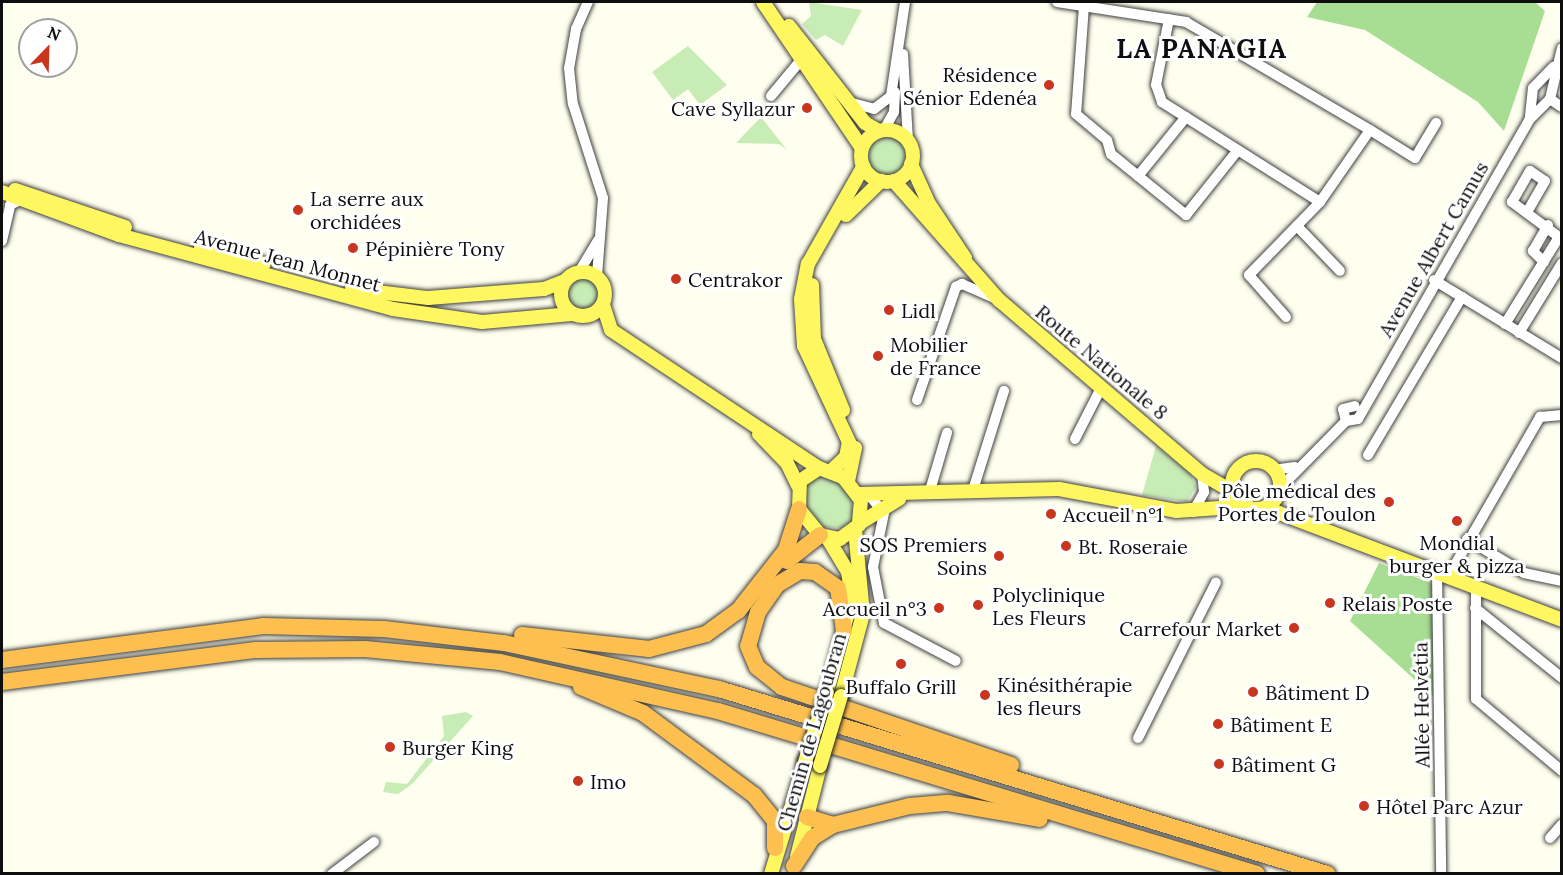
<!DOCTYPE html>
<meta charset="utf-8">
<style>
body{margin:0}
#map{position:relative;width:1563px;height:875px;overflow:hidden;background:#ffffef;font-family:Lora,serif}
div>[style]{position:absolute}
.green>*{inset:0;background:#c8ecb6}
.round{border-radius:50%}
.forest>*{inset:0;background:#a7de94}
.roads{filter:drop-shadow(0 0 2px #414141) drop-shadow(0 0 2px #414141)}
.minor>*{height:10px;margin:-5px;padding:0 5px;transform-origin:5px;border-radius:5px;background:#fff}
.major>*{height:14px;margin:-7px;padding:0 7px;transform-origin:7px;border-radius:7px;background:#fff75f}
.major>.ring{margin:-7px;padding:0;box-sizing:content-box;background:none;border:14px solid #fff75f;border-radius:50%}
.highway>*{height:16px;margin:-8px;padding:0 8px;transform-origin:8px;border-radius:8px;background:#fdc050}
.bridges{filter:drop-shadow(0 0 2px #1f1f1f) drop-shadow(0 0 2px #1f1f1f)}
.major-bridge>*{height:14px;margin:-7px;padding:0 7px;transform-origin:7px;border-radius:7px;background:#fff75f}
.dots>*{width:16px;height:16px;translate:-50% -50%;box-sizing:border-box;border:3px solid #fff;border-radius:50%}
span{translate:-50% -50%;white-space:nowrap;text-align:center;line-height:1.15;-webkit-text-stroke:6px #fff;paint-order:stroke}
.poi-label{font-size:20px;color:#0e0e0e}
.right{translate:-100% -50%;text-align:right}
.left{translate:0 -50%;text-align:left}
.street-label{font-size:20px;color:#0e0e0e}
.district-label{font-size:26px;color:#0e0e0e;font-weight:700;letter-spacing:1.5px}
.frame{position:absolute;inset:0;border:3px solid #0e0e0e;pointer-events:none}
.north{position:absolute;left:18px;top:18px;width:60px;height:60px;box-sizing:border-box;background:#fff;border:2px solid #9f9f9f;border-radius:50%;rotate:23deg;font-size:16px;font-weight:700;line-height:24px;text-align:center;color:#0e0e0e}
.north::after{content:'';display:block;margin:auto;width:21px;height:27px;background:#c7361d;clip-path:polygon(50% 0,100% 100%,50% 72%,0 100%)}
</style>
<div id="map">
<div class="green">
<div style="clip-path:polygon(809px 2px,862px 10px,843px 46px,825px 35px,816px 40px,802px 24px,811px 16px)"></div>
<div style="clip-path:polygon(688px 46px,727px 85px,700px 105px,688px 89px,673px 100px,652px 72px)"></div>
<div style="clip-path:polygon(761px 117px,787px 150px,779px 144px,736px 143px)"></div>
<div class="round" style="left:866px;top:135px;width:40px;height:40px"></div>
<div class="round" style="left:564px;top:276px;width:36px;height:36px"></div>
<div style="clip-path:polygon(1156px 446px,1190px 473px,1196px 487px,1187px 502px,1142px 495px)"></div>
<div style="clip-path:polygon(819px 475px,839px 482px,850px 495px,854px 518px,846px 528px,820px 527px,806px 508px,807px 482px)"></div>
<div style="clip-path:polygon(466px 712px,473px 716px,412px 784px,398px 794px,383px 792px,386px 782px,407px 784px,444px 736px,442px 716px)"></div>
</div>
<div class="forest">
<div style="clip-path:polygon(1317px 2px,1535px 2px,1545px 11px,1504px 131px,1478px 102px,1365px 30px,1307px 17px)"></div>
<div style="clip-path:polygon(1379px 563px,1433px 584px,1435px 698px,1350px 621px)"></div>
</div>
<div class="roads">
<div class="minor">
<div style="left:588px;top:2px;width:30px;rotate:114deg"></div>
<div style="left:576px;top:29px;width:40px;rotate:100deg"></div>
<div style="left:569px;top:68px;width:36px;rotate:84deg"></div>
<div style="left:573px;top:104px;width:99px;rotate:72.3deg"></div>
<div style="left:603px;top:198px;width:78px;rotate:94.4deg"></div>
<div style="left:1057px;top:2px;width:131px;rotate:8.8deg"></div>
<div style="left:1186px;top:22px;width:213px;rotate:30.4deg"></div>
<div style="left:1370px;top:130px;width:88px;rotate:124.8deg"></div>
<div style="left:1320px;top:202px;width:187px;rotate:-147.7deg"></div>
<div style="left:1162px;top:102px;width:18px;rotate:-109deg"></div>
<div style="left:1156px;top:85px;width:67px;rotate:-78.9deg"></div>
<div style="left:1084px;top:6px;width:108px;rotate:94.2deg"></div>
<div style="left:1076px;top:114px;width:40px;rotate:40deg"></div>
<div style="left:1107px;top:140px;width:15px;rotate:74deg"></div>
<div style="left:1111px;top:154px;width:97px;rotate:39.1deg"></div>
<div style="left:1186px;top:215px;width:83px;rotate:-51.3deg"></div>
<div style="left:903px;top:54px;width:87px;rotate:86.7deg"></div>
<div style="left:771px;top:96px;width:55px;rotate:-50.2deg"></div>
<div style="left:1550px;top:99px;width:14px;rotate:34deg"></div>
<div style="left:852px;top:103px;width:23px;rotate:15deg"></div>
<div style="left:874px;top:109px;width:21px;rotate:-37deg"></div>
<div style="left:891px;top:96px;width:95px;rotate:-81.5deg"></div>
<div style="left:1530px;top:116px;width:28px;rotate:-84deg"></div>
<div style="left:1533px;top:88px;width:30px;rotate:-46deg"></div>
<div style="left:884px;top:130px;width:21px;rotate:-61deg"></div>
<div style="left:894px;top:112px;width:20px;rotate:-87deg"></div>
<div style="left:1370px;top:130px;width:53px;rotate:31.9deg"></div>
<div style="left:1415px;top:158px;width:41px;rotate:-59deg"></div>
<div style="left:1138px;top:176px;width:76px;rotate:-50.9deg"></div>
<div style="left:1297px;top:226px;width:62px;rotate:46.3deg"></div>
<div style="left:2px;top:241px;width:37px;rotate:-77deg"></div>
<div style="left:10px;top:205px;width:17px;rotate:-28deg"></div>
<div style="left:1544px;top:262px;width:16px;rotate:-135deg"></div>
<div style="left:1533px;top:251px;width:30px;rotate:-60deg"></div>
<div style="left:579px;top:272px;width:37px;rotate:-59deg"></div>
<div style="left:1434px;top:280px;width:150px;rotate:31.4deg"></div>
<div style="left:1286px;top:317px;width:56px;rotate:-131.4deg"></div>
<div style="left:1249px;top:275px;width:102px;rotate:-45.8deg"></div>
<div style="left:1505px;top:324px;width:102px;rotate:-58.2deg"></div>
<div style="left:1559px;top:237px;width:59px;rotate:-143.3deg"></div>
<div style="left:1512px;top:202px;width:36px;rotate:-60deg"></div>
<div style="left:1530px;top:171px;width:18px;rotate:34deg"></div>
<div style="left:1545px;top:181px;width:36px;rotate:120deg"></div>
<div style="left:1519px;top:333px;width:82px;rotate:-58.4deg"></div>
<div style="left:917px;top:400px;width:120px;rotate:-71deg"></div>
<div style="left:956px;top:287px;width:7px;rotate:-27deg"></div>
<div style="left:962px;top:284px;width:40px;rotate:23.4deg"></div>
<div style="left:1346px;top:421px;width:12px;rotate:-9deg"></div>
<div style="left:1358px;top:419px;width:344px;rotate:-60.2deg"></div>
<div style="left:1529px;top:120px;width:30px;rotate:-45deg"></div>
<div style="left:1550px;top:99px;width:52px;rotate:-76.8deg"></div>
<div style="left:1346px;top:421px;width:12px;rotate:-104deg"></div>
<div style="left:1343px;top:409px;width:12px;rotate:-14deg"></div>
<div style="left:1075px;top:439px;width:57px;rotate:-63deg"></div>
<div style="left:1368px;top:455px;width:184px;rotate:-59.3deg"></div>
<div style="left:1273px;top:470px;width:22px;rotate:-8deg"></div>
<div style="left:1280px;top:488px;width:94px;rotate:-45.4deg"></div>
<div style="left:973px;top:490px;width:104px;rotate:-72.6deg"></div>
<div style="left:929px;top:494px;width:64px;rotate:-73.6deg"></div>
<div style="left:869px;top:495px;width:23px;rotate:50deg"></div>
<div style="left:884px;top:513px;width:55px;rotate:101.5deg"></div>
<div style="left:873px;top:567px;width:57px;rotate:78.9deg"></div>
<div style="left:884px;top:623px;width:81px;rotate:27.8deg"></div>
<div style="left:1193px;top:512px;width:23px;rotate:-61deg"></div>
<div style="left:1204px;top:492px;width:18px;rotate:-96deg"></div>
<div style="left:1467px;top:539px;width:66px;rotate:30.8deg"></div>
<div style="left:1524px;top:573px;width:39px;rotate:12deg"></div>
<div style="left:1437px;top:573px;width:300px;rotate:89.2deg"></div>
<div style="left:1448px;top:577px;width:185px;rotate:-60.1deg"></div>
<div style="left:1540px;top:417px;width:22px;rotate:-5deg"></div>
<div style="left:1476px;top:588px;width:111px;rotate:90deg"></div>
<div style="left:1476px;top:699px;width:112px;rotate:39.9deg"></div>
<div style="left:1475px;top:608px;width:112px;rotate:38.8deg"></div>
<div style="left:1138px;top:738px;width:174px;rotate:-63.4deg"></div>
<div style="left:1550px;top:838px;width:18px;rotate:-49deg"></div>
<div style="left:332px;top:874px;width:53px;rotate:-37.3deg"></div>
</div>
<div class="major">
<div style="left:763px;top:2px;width:176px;rotate:55.9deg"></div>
<div style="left:789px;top:26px;width:123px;rotate:51.9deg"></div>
<div style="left:865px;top:123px;width:16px;rotate:30deg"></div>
<div class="ring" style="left:861px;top:130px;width:38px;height:38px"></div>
<div style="left:911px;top:164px;width:44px;rotate:65.8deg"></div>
<div style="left:929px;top:204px;width:65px;rotate:56.3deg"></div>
<div style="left:894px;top:181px;width:159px;rotate:48.6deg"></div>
<div style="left:999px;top:300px;width:267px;rotate:40.6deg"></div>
<div style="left:1202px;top:474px;width:34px;rotate:30deg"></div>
<div style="left:15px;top:190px;width:116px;rotate:18.6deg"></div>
<div style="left:2px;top:192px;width:125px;rotate:20.2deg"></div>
<div style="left:119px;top:235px;width:284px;rotate:15.1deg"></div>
<div style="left:393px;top:309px;width:90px;rotate:8.3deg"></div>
<div style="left:482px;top:322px;width:90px;rotate:-5.1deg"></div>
<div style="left:846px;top:215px;width:49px;rotate:-44.2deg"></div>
<div style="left:201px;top:247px;width:65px;rotate:15.1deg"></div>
<div class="ring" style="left:561px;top:272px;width:30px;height:30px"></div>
<div style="left:812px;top:285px;width:54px;rotate:87.9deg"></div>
<div style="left:814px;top:339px;width:77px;rotate:67.8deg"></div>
<div style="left:352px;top:289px;width:77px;rotate:6.8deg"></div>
<div style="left:428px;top:298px;width:116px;rotate:-4.4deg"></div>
<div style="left:544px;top:289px;width:22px;rotate:-21deg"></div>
<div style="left:603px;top:305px;width:26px;rotate:72deg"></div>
<div style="left:611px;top:330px;width:250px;rotate:33.6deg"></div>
<div style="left:759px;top:434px;width:40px;rotate:46deg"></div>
<div style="left:787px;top:463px;width:25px;rotate:64deg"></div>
<div class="ring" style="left:1232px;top:461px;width:34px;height:34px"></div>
<div style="left:819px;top:468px;width:26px;rotate:21deg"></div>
<div style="left:843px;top:477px;width:29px;rotate:52deg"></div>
<div style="left:861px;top:500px;width:25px;rotate:95deg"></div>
<div style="left:859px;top:525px;width:24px;rotate:144deg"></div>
<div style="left:840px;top:539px;width:20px;rotate:-169deg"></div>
<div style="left:820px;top:535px;width:33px;rotate:-129deg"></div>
<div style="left:799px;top:509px;width:28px;rotate:-88deg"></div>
<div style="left:800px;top:481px;width:23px;rotate:-34deg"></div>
<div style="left:832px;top:470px;width:19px;rotate:-43deg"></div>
<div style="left:846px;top:457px;width:15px;rotate:-79deg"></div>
<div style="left:849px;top:442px;width:106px;rotate:-115.1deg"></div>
<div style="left:804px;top:346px;width:47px;rotate:-93.7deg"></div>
<div style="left:801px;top:299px;width:36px;rotate:-79deg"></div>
<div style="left:808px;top:264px;width:112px;rotate:-60.4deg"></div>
<div style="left:848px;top:481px;width:34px;rotate:-78deg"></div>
<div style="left:859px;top:494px;width:200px;rotate:-1.4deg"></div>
<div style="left:1059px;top:489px;width:119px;rotate:10.6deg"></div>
<div style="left:1176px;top:511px;width:72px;rotate:-4deg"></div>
<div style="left:1266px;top:508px;width:316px;rotate:20.7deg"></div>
<div style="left:860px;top:523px;width:46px;rotate:-31.6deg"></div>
<div style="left:827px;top:692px;width:98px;rotate:-75.3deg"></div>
<div style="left:852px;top:597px;width:25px;rotate:-99deg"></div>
<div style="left:848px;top:572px;width:39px;rotate:-121deg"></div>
<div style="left:841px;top:696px;width:85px;rotate:-75deg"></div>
<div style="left:863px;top:614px;width:84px;rotate:-95.4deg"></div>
<div style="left:797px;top:857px;width:94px;rotate:-75.8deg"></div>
<div style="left:771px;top:874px;width:117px;rotate:-73.1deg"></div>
</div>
<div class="highway">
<div style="left:787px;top:561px;width:42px;rotate:-38.2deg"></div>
<div style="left:844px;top:631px;width:43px;rotate:-97.9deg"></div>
<div style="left:838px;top:588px;width:28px;rotate:-145deg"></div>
<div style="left:815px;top:572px;width:15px;rotate:-176deg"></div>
<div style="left:800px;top:571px;width:27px;rotate:149deg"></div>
<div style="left:777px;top:585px;width:33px;rotate:125deg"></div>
<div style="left:758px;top:612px;width:35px;rotate:106deg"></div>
<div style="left:748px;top:646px;width:23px;rotate:67deg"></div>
<div style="left:757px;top:667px;width:32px;rotate:39deg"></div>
<div style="left:782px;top:687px;width:242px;rotate:18.8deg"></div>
<div style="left:522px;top:635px;width:128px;rotate:6.3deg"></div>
<div style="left:649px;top:649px;width:59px;rotate:-14.7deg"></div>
<div style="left:706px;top:634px;width:39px;rotate:-36deg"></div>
<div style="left:738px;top:611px;width:78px;rotate:-51.8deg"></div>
<div style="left:786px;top:550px;width:43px;rotate:-72.4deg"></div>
<div style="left:2px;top:660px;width:263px;rotate:-7.4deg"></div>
<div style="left:263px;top:626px;width:121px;rotate:1.4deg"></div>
<div style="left:384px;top:629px;width:121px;rotate:6.7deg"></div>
<div style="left:504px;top:643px;width:220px;rotate:12.1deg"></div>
<div style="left:719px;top:689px;width:636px;rotate:16.92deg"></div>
<div style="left:2px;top:682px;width:256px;rotate:-7.2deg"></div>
<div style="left:256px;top:650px;width:109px;rotate:-0.5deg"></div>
<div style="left:365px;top:649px;width:136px;rotate:5.5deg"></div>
<div style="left:500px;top:662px;width:223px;rotate:12.7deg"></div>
<div style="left:718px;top:711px;width:563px;rotate:16.83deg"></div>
<div style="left:581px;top:687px;width:67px;rotate:22.8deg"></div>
<div style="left:643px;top:713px;width:138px;rotate:36.5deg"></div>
<div style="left:754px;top:795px;width:33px;rotate:51deg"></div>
<div style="left:775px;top:821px;width:27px;rotate:90deg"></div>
<div style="left:807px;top:817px;width:27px;rotate:17deg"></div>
<div style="left:794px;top:866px;width:33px;rotate:-57deg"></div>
<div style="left:812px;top:838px;width:25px;rotate:-32deg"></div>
<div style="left:833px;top:825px;width:79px;rotate:-13.9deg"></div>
<div style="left:910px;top:806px;width:38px;rotate:-5deg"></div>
<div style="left:948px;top:803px;width:93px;rotate:9.9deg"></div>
</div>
</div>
<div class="bridges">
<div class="major-bridge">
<div style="left:805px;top:762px;width:73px;rotate:-72.6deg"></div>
<div style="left:820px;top:766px;width:73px;rotate:-73.3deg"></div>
</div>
</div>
<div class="dots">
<div style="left:1049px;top:85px;background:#c7361d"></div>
<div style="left:807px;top:108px;background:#c7361d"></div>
<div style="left:298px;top:210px;background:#c7361d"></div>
<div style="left:353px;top:248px;background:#c7361d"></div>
<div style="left:676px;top:279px;background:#c7361d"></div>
<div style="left:889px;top:310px;background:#c7361d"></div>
<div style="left:878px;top:356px;background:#c7361d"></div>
<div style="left:1389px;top:502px;background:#c7361d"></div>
<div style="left:1051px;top:514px;background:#c7361d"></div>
<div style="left:1457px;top:521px;background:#c7361d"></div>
<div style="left:1066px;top:546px;background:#c7361d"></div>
<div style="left:999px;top:556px;background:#c7361d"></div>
<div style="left:1330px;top:603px;background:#c7361d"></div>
<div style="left:978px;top:605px;background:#c7361d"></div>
<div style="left:939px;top:608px;background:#c7361d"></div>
<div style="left:1294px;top:628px;background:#c7361d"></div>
<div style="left:901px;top:664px;background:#c7361d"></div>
<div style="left:1253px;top:692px;background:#c7361d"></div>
<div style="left:985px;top:695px;background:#c7361d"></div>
<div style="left:1218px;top:724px;background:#c7361d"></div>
<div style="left:390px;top:747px;background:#c7361d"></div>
<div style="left:1219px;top:764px;background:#c7361d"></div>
<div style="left:578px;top:781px;background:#c7361d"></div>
<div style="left:1364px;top:806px;background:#c7361d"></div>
</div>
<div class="poi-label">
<span class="right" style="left:1037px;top:86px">Résidence<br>Sénior Edenéa</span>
<span class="right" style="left:795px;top:108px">Cave Syllazur</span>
<span class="left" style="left:310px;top:210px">La serre aux<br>orchidées</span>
<span class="left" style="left:365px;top:248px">Pépinière Tony</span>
<span class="left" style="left:688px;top:279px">Centrakor</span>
<span class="left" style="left:901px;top:310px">Lidl</span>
<span class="left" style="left:890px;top:356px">Mobilier<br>de France</span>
<span class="right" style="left:1376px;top:502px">Pôle médical des<br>Portes de Toulon</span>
<span class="left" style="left:1063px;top:514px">Accueil n°1</span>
<span style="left:1457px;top:554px">Mondial<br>burger &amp; pizza</span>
<span class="right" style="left:987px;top:556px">SOS Premiers<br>Soins</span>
<span class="left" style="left:1078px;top:546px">Bt. Roseraie</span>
<span class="left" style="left:992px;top:606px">Polyclinique<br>Les Fleurs</span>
<span class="left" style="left:1342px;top:603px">Relais Poste</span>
<span class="right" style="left:927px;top:608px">Accueil n°3</span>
<span class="right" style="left:1282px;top:628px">Carrefour Market</span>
<span class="left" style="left:997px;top:696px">Kinésithérapie<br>les fleurs</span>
<span style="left:901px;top:686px">Buffalo Grill</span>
<span class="left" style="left:1265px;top:692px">Bâtiment D</span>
<span class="left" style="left:1230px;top:724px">Bâtiment E</span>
<span class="left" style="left:402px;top:747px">Burger King</span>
<span class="left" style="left:1231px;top:764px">Bâtiment G</span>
<span class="left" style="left:590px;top:781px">Imo</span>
<span class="left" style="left:1376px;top:806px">Hôtel Parc Azur</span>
</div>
<div class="street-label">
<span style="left:1433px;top:249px;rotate:-60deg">Avenue Albert Camus</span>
<span style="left:288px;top:260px;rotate:15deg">Avenue Jean Monnet</span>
<span style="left:1102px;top:362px;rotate:40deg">Route Nationale 8</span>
<span style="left:1421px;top:705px;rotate:-91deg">Allée Helvétia</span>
<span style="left:811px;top:732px;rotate:-74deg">Chemin de Lagoubran</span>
</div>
<div class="district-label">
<span style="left:1202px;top:49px">LA PANAGIA</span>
</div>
<div class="frame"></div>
<div class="north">N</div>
</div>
